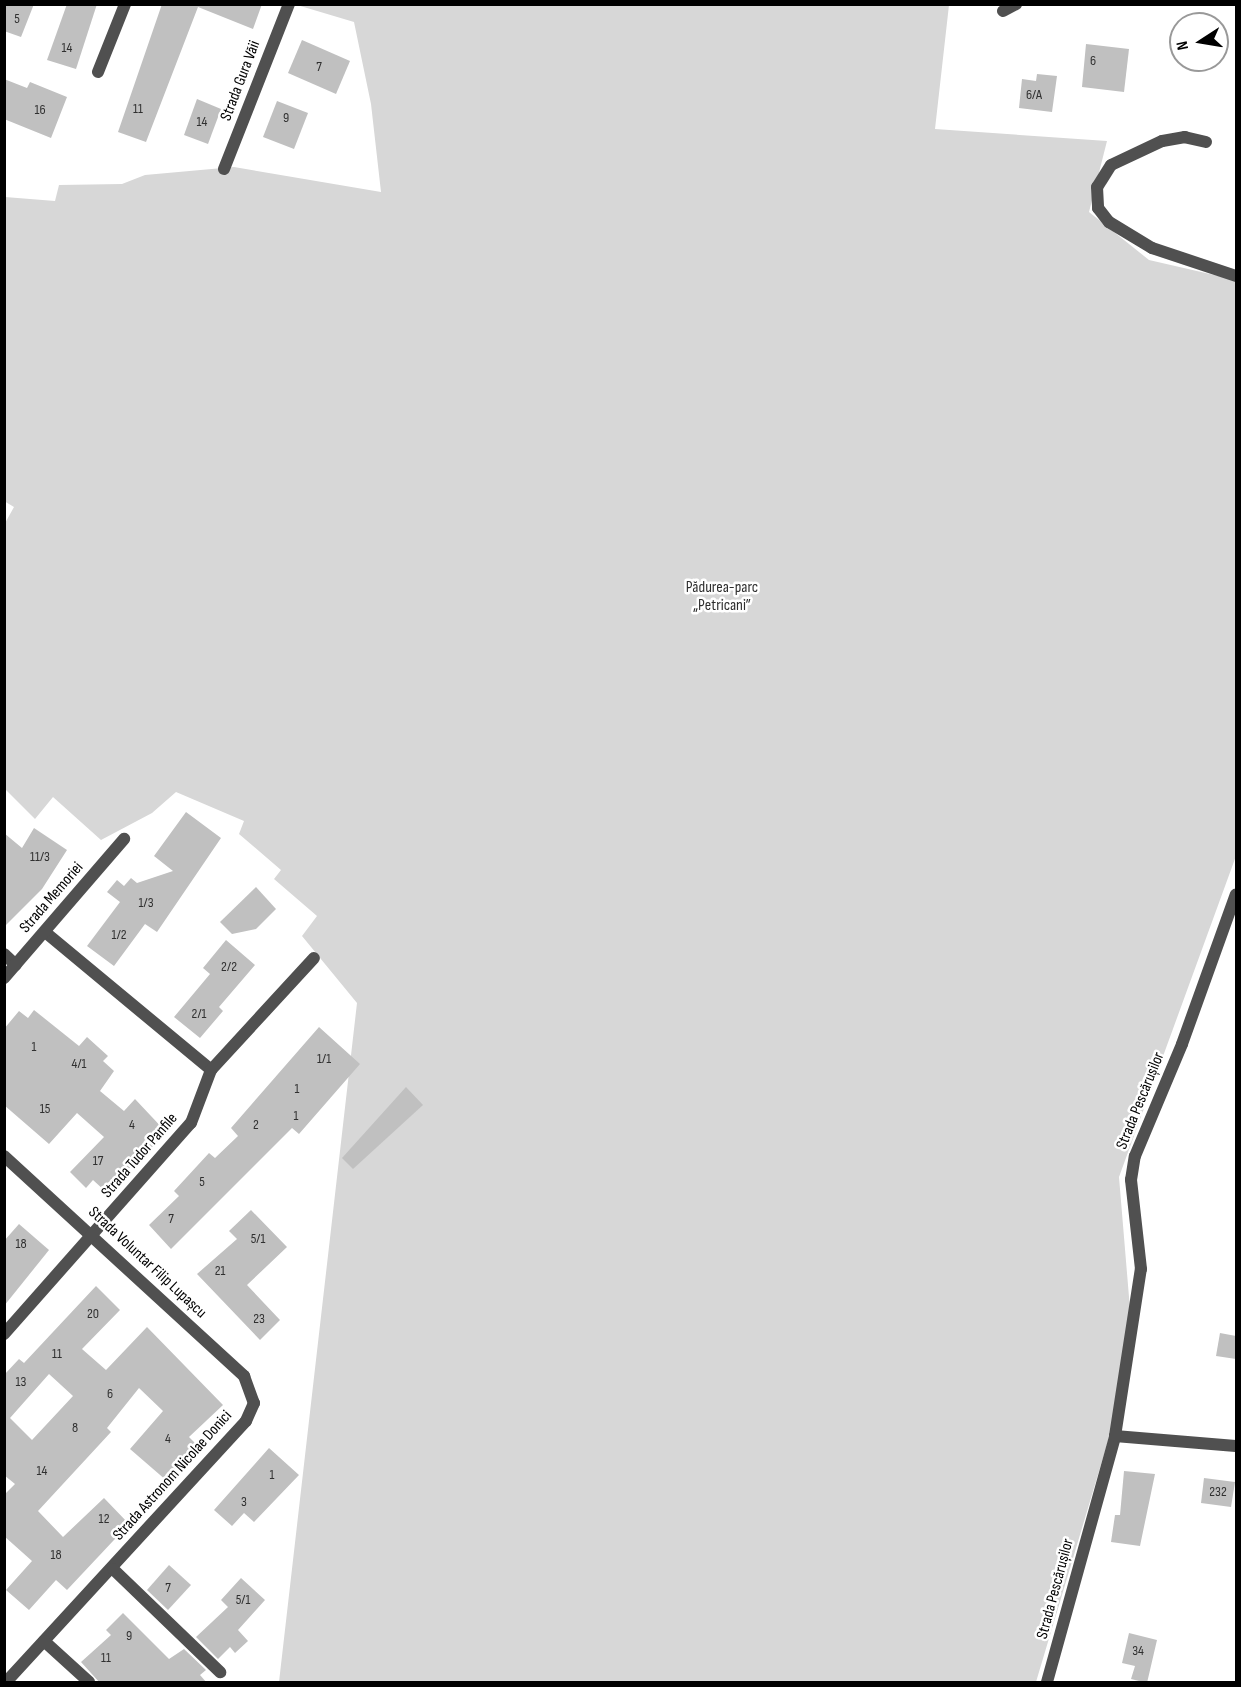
<!DOCTYPE html>
<meta charset="utf-8">
<style>
body{margin:0}
#map{position:relative;width:1241px;height:1687px;overflow:hidden;background:#fff;font-family:"Sofia Sans Condensed",sans-serif}
div>[style]{position:absolute}
.green>*{inset:0;background:#d7d7d7}
.building>*{inset:0;background:#c0c0c0}
.minor>*{height:12px;margin:-6px;padding:0 6px;transform-origin:6px;border-radius:6px;background:#505050}
span{translate:-50% -50%;white-space:nowrap;text-align:center;line-height:1.15;-webkit-text-stroke:5px #fff;paint-order:stroke}
.number-label{font-size:14px;color:#303030}
.number-label span{-webkit-text-stroke-width:0}
.street-label{font-size:16px;color:#000}
.park-label{font-size:16px;color:#2e2e2e}
.frame{position:absolute;inset:0;border:6px solid #000;pointer-events:none}
.north{position:absolute;left:1169px;top:12px;width:60px;height:60px;box-sizing:border-box;background:#fff;border:2px solid #999;border-radius:50%;rotate:258deg;font-size:16px;font-weight:700;line-height:24px;text-align:center;color:#000}
.north::after{content:'';display:block;margin:auto;width:21px;height:27px;background:#000;clip-path:polygon(50% 0,100% 100%,50% 72%,0 100%)}
</style>
<div id="map">
<div class="green">
<div style="clip-path:polygon(297px 5px,949px 5px,935px 129px,1107px 141px,1089px 212px,1149px 260px,1236px 280px,1236px 856px,1119px 1177px,1130px 1309px,1111px 1431px,1036px 1682px,279px 1682px,357px 1003px,302px 936px,317px 916px,274px 879px,281px 870px,239px 834px,244px 821px,176px 792px,152px 813px,101px 840px,53px 797px,35px 819px,5px 789px,4px 525px,14px 507px,4px 501px,5px 197px,55px 201px,59px 185px,122px 184px,145px 175px,234px 167px,381px 192px,371px 104px,354px 22px)"></div>
</div>
<div class="building">
<div style="clip-path:polygon(4px 4px,34px 4px,21px 37px,4px 31px)"></div>
<div style="clip-path:polygon(67px 4px,97px 4px,76px 69px,47px 60px)"></div>
<div style="clip-path:polygon(162px 4px,262px 4px,253px 29px,198px 7px,146px 142px,118px 132px)"></div>
<div style="clip-path:polygon(302px 40px,350px 61px,336px 94px,288px 73px)"></div>
<div style="clip-path:polygon(1086px 44px,1129px 49px,1124px 92px,1082px 87px)"></div>
<div style="clip-path:polygon(1037px 74px,1057px 76px,1052px 112px,1019px 108px,1022px 79px,1036px 81px)"></div>
<div style="clip-path:polygon(4px 79px,27px 88px,30px 82px,67px 97px,51px 138px,4px 119px)"></div>
<div style="clip-path:polygon(197px 99px,221px 109px,208px 144px,184px 135px)"></div>
<div style="clip-path:polygon(277px 101px,308px 113px,294px 149px,263px 137px)"></div>
<div style="clip-path:polygon(186px 812px,221px 838px,157px 932px,145px 924px,114px 966px,87px 946px,120px 902px,107px 892px,117px 880px,124px 886px,131px 878px,137px 883px,173px 871px,154px 856px)"></div>
<div style="clip-path:polygon(34px 828px,67px 850px,42px 889px,4px 927px,4px 833px,22px 848px)"></div>
<div style="clip-path:polygon(256px 887px,276px 909px,256px 929px,232px 934px,220px 922px)"></div>
<div style="clip-path:polygon(226px 940px,255px 965px,219px 1007px,223px 1011px,200px 1038px,174px 1017px,210px 974px,203px 968px)"></div>
<div style="clip-path:polygon(34px 1010px,79px 1046px,87px 1037px,108px 1056px,103px 1061px,114px 1071px,100px 1091px,124px 1111px,135px 1099px,167px 1133px,105px 1191px,93px 1180px,86px 1188px,70px 1172px,104px 1137px,77px 1113px,49px 1144px,4px 1105px,4px 1029px,19px 1011px,28px 1018px)"></div>
<div style="clip-path:polygon(319px 1027px,360px 1064px,299px 1134px,292px 1128px,171px 1249px,149px 1225px,179px 1196px,174px 1191px,209px 1153px,215px 1158px,238px 1136px,231px 1128px)"></div>
<div style="clip-path:polygon(406px 1087px,423px 1105px,353px 1169px,342px 1158px)"></div>
<div style="clip-path:polygon(251px 1210px,287px 1247px,247px 1285px,280px 1320px,260px 1340px,197px 1274px,237px 1239px,229px 1231px)"></div>
<div style="clip-path:polygon(19px 1224px,49px 1250px,4px 1306px,4px 1241px)"></div>
<div style="clip-path:polygon(evenodd,96px 1286px,120px 1310px,82px 1349px,106px 1370px,147px 1327px,223px 1405px,189px 1437px,198px 1446px,167px 1481px,130px 1449px,163px 1411px,139px 1388px,107px 1428px,111px 1432px,38px 1511px,63px 1537px,104px 1498px,129px 1524px,67px 1590px,56px 1580px,29px 1610px,6px 1590px,32px 1561px,4px 1536px,4px 1495px,15px 1484px,4px 1475px,4px 1375px,19px 1359px,24px 1363px,96px 1286px,49px 1374px,73px 1396px,32px 1440px,10px 1418px,49px 1374px)"></div>
<div style="clip-path:polygon(1220px 1333px,1236px 1336px,1236px 1359px,1216px 1356px)"></div>
<div style="clip-path:polygon(269px 1448px,299px 1475px,254px 1522px,244px 1513px,232px 1526px,214px 1510px)"></div>
<div style="clip-path:polygon(1124px 1471px,1155px 1474px,1140px 1546px,1111px 1542px,1115px 1515px,1120px 1515px)"></div>
<div style="clip-path:polygon(1204px 1478px,1235px 1482px,1231px 1507px,1201px 1503px)"></div>
<div style="clip-path:polygon(169px 1565px,191px 1585px,168px 1610px,147px 1590px)"></div>
<div style="clip-path:polygon(241px 1578px,265px 1600px,238px 1630px,248px 1641px,235px 1653px,230px 1647px,218px 1659px,196px 1637px,228px 1607px,221px 1600px)"></div>
<div style="clip-path:polygon(123px 1613px,169px 1659px,184px 1649px,206px 1670px,200px 1675px,207px 1683px,100px 1683px,81px 1662px,111px 1635px,106px 1630px)"></div>
<div style="clip-path:polygon(1129px 1633px,1157px 1640px,1147px 1683px,1131px 1679px,1135px 1666px,1122px 1663px)"></div>
</div>
<div class="minor">
<div style="left:1003px;top:11px;width:15px;rotate:-28deg"></div>
<div style="left:98px;top:72px;width:73px;rotate:-68.3deg"></div>
<div style="left:1206px;top:142px;width:22px;rotate:-167deg"></div>
<div style="left:1185px;top:137px;width:23px;rotate:170deg"></div>
<div style="left:1162px;top:141px;width:56px;rotate:154.8deg"></div>
<div style="left:1111px;top:165px;width:26px;rotate:122deg"></div>
<div style="left:1097px;top:187px;width:21px;rotate:87deg"></div>
<div style="left:1098px;top:208px;width:18px;rotate:52deg"></div>
<div style="left:1109px;top:222px;width:50px;rotate:31.2deg"></div>
<div style="left:1152px;top:248px;width:89px;rotate:18.4deg"></div>
<div style="left:224px;top:169px;width:177px;rotate:-68.5deg"></div>
<div style="left:45px;top:932px;width:216px;rotate:39.7deg"></div>
<div style="left:4px;top:954px;width:16px;rotate:43deg"></div>
<div style="left:4px;top:978px;width:184px;rotate:-49.2deg"></div>
<div style="left:4px;top:1156px;width:326px;rotate:42.5deg"></div>
<div style="left:244px;top:1376px;width:29px;rotate:70deg"></div>
<div style="left:254px;top:1403px;width:20px;rotate:114deg"></div>
<div style="left:246px;top:1421px;width:355px;rotate:132.6deg"></div>
<div style="left:4px;top:1334px;width:282px;rotate:-48.5deg"></div>
<div style="left:191px;top:1123px;width:57px;rotate:-69.3deg"></div>
<div style="left:211px;top:1070px;width:152px;rotate:-47.4deg"></div>
<div style="left:1115px;top:1436px;width:121px;rotate:4.7deg"></div>
<div style="left:113px;top:1569px;width:149px;rotate:43.9deg"></div>
<div style="left:44px;top:1641px;width:61px;rotate:42.3deg"></div>
<div style="left:1047px;top:1682px;width:255px;rotate:-74.5deg"></div>
<div style="left:1115px;top:1436px;width:169px;rotate:-81.2deg"></div>
<div style="left:1141px;top:1269px;width:90px;rotate:-96.4deg"></div>
<div style="left:1131px;top:1180px;width:24px;rotate:-81deg"></div>
<div style="left:1135px;top:1156px;width:121px;rotate:-67.2deg"></div>
<div style="left:1182px;top:1044px;width:159px;rotate:-70.2deg"></div>
</div>
<div class="number-label">
<span style="left:17px;top:19px">5</span>
<span style="left:67px;top:48px">14</span>
<span style="left:1093px;top:61px">6</span>
<span style="left:319px;top:67px">7</span>
<span style="left:1034px;top:95px">6/A</span>
<span style="left:138px;top:109px">11</span>
<span style="left:40px;top:110px">16</span>
<span style="left:286px;top:118px">9</span>
<span style="left:202px;top:122px">14</span>
<span style="left:40px;top:857px">11/3</span>
<span style="left:146px;top:903px">1/3</span>
<span style="left:119px;top:935px">1/2</span>
<span style="left:229px;top:967px">2/2</span>
<span style="left:199px;top:1014px">2/1</span>
<span style="left:34px;top:1047px">1</span>
<span style="left:324px;top:1059px">1/1</span>
<span style="left:79px;top:1064px">4/1</span>
<span style="left:297px;top:1089px">1</span>
<span style="left:45px;top:1109px">15</span>
<span style="left:296px;top:1116px">1</span>
<span style="left:132px;top:1125px">4</span>
<span style="left:256px;top:1125px">2</span>
<span style="left:98px;top:1161px">17</span>
<span style="left:202px;top:1182px">5</span>
<span style="left:171px;top:1219px">7</span>
<span style="left:258px;top:1239px">5/1</span>
<span style="left:21px;top:1244px">18</span>
<span style="left:220px;top:1271px">21</span>
<span style="left:93px;top:1314px">20</span>
<span style="left:259px;top:1319px">23</span>
<span style="left:57px;top:1354px">11</span>
<span style="left:21px;top:1382px">13</span>
<span style="left:110px;top:1394px">6</span>
<span style="left:75px;top:1428px">8</span>
<span style="left:168px;top:1439px">4</span>
<span style="left:42px;top:1471px">14</span>
<span style="left:272px;top:1475px">1</span>
<span style="left:1218px;top:1492px">232</span>
<span style="left:244px;top:1502px">3</span>
<span style="left:104px;top:1519px">12</span>
<span style="left:56px;top:1555px">18</span>
<span style="left:168px;top:1588px">7</span>
<span style="left:243px;top:1600px">5/1</span>
<span style="left:129px;top:1636px">9</span>
<span style="left:1138px;top:1651px">34</span>
<span style="left:106px;top:1658px">11</span>
</div>
<div class="street-label">
<span style="left:241px;top:81px;rotate:-69deg">Strada Gura Văii</span>
<span style="left:52px;top:898px;rotate:-49deg">Strada Memoriei</span>
<span style="left:1141px;top:1101px;rotate:-68deg">Strada Pescărușilor</span>
<span style="left:140px;top:1156px;rotate:-49deg">Strada Tudor Panfile</span>
<span style="left:147px;top:1263px;rotate:43deg">Strada Voluntar Filip Lupașcu</span>
<span style="left:173px;top:1476px;rotate:-48deg">Strada Astronom Nicolae Donici</span>
<span style="left:1056px;top:1589px;rotate:-75deg">Strada Pescărușilor</span>
</div>
<div class="park-label">
<span style="left:722px;top:597px">Pădurea-parc<br>„Petricani”</span>
</div>
<div class="frame"></div>
<div class="north">N</div>
</div>
